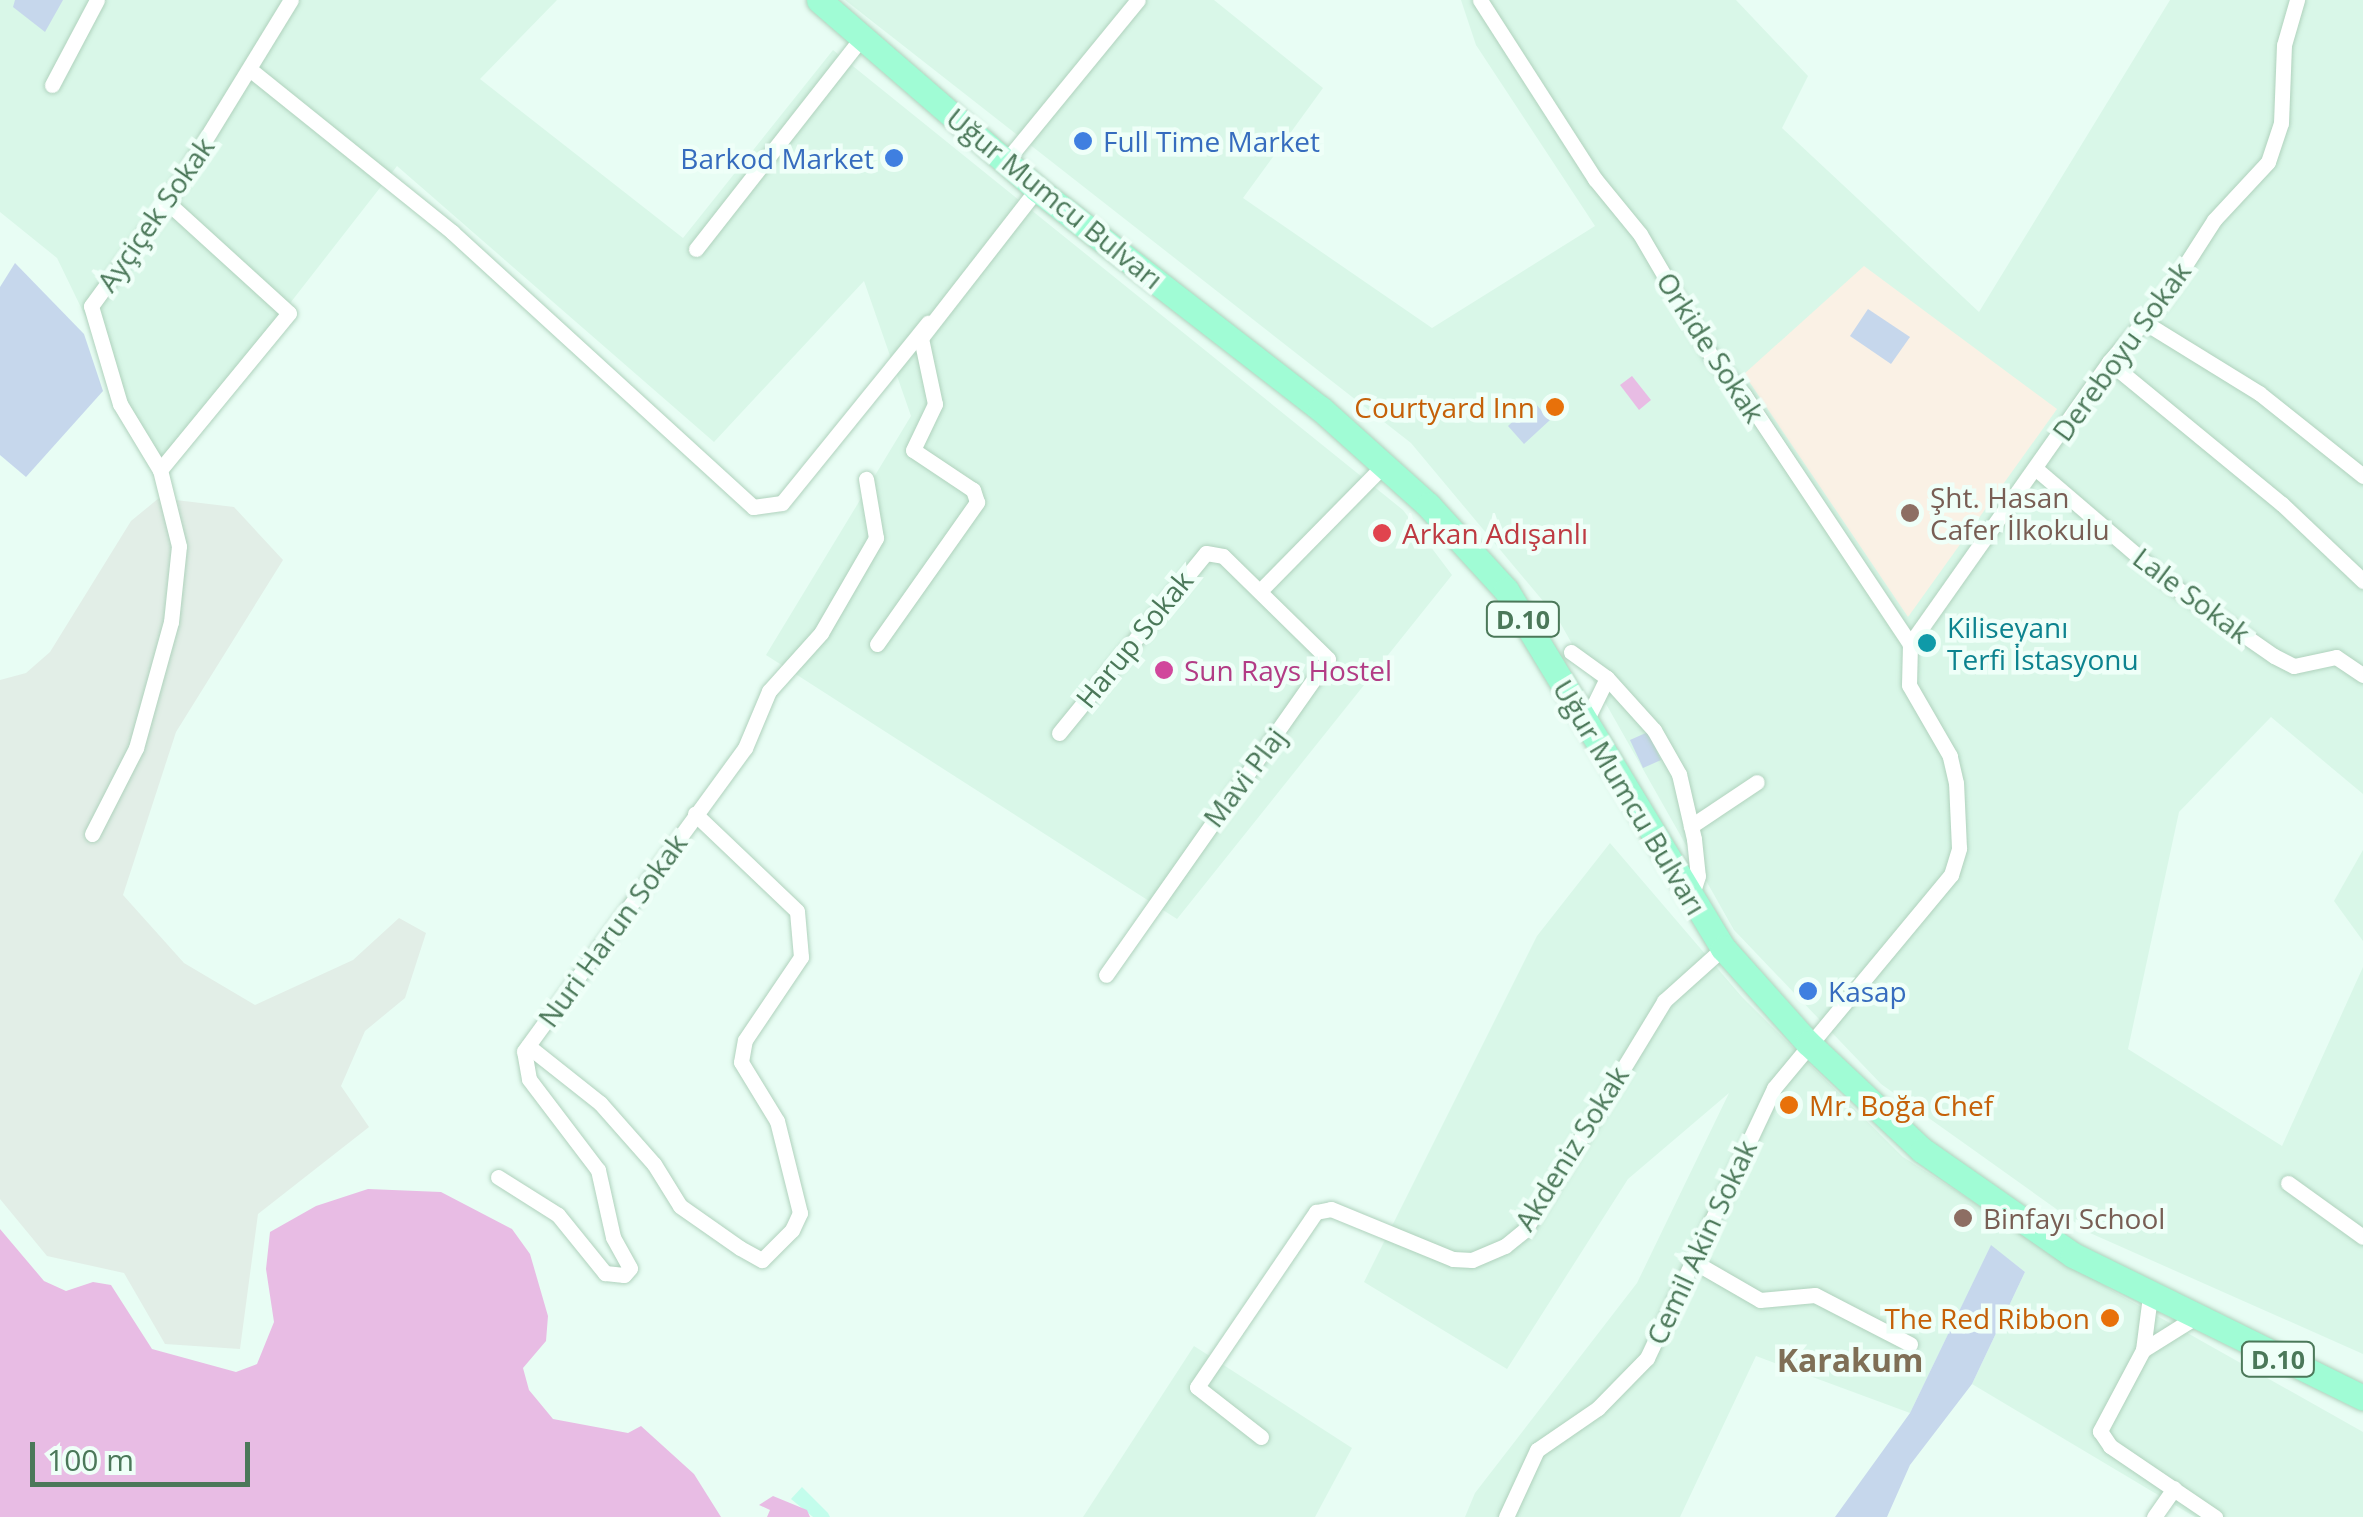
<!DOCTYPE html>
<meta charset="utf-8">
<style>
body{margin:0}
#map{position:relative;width:2363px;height:1517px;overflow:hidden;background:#e8fdf4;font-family:"Open Sans",sans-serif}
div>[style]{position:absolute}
.residential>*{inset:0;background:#d9f7e8}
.industrial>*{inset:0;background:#e2eee7}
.education>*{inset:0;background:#faf1e5}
.green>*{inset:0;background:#c6d7ec}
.sand>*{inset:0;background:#c3fdec}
.water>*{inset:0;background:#e8bce4}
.roads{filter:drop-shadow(0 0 2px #b0d2bd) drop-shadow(0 0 2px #b0d2bd)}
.minor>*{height:15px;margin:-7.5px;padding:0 7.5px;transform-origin:7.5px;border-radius:7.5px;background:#fff}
.primary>*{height:25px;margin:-12.5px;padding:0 12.5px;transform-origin:12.5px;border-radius:12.5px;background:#a0fcd5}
.dots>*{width:28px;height:28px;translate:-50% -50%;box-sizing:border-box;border:5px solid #effff8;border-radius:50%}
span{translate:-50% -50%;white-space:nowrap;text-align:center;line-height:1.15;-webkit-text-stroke:9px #effff8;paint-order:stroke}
.shield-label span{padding:2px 8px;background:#effff8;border:2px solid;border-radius:8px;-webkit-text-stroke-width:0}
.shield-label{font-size:25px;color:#4b7859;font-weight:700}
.shop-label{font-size:28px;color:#366cbe}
.left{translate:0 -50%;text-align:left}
.right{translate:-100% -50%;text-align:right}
.street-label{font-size:28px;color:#4b7859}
.food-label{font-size:28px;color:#c56008}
.education-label{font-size:28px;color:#785e54}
.health-label{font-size:28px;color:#be3a42}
.culture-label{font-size:28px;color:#0d838f}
.hotel-label{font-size:28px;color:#b23c85}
.quarter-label{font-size:32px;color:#7f6f56;font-weight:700}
.scale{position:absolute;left:30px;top:1442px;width:220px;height:45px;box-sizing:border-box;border:5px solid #4b7859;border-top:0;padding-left:12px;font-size:30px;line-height:35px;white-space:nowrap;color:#4b7859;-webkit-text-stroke:8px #effff8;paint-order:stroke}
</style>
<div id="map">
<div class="residential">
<div style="clip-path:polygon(0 0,557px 0,480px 79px,683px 238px,833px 50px,1403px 510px,1452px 575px,1177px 919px,766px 655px,911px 416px,864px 281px,714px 442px,397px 166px,160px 470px,57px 258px,0 212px)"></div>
<div style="clip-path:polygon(845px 0,1214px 0,1323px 88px,1243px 198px,1432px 328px,1595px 226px,1476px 45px,1461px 0,1736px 0,1808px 76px,1782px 128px,1979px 312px,2170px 0,2363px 0,2363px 794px,2271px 717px,2179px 812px,2128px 1049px,2282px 1146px,2363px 967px,2363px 1354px,2090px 1233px,1881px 1084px,1734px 930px,1558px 619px,1411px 443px)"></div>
<div style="clip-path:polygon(1610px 843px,1742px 997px,1903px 1157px,2113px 1291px,2363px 1432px,2363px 1517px,2195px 1517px,1972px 1384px,2025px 1272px,1991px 1246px,1910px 1413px,1756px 1356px,1680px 1517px,1465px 1517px,1475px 1493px,1637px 1283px,1729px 1093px,1628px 1179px,1507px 1369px,1364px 1282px,1537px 936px)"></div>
<div style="clip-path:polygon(2363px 850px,2363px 941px,2334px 901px)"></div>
<div style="clip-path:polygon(1194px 1346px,1352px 1448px,1315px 1517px,1083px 1517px)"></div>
</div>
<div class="industrial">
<div style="clip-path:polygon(159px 498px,234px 507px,283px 560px,176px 732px,123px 895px,184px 963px,255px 1005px,353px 960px,399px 918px,426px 933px,405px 998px,365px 1031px,341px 1086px,369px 1127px,258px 1214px,240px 1349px,165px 1344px,124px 1273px,47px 1256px,0 1199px,0 680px,26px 673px,50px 652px,131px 521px)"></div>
</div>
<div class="education">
<div style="clip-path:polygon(1864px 266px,2057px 409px,1908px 617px,1744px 374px)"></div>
</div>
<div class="green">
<div style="clip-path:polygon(15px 0,63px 0,45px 32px,13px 7px)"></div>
<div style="clip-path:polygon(15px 263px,84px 334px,103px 391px,26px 477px,0 455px,0 287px)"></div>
<div style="clip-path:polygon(1868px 309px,1910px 337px,1891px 364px,1850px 336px)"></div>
<div style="clip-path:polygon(1534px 402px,1550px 420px,1524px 444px,1508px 426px)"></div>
<div style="clip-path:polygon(1648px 732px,1661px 760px,1643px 768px,1630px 740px)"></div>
<div style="clip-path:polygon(1991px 1245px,2025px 1272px,1972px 1384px,1910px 1465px,1887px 1517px,1835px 1517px,1910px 1413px)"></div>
</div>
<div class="sand">
<div style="clip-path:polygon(802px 1487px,828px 1513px,830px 1517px,813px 1517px,791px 1499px)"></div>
</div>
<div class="water">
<div style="clip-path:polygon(1632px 376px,1651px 400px,1639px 410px,1620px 385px)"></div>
<div style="clip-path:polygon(368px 1189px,441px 1192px,512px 1229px,530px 1254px,548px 1316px,546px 1341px,523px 1368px,529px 1390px,553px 1419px,628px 1433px,641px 1426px,694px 1474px,721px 1517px,0 1517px,0 1229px,44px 1281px,66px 1291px,93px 1282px,111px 1285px,152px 1349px,236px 1372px,257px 1364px,274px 1322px,266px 1269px,270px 1232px,316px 1206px)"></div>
<div style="clip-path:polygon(773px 1496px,807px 1510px,810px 1517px,767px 1517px,770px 1510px,759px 1505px)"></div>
</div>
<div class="roads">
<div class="minor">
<div style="left:1480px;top:0;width:213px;rotate:57.3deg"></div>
<div style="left:1595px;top:179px;width:71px;rotate:50.7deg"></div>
<div style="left:1640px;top:234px;width:143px;rotate:59.7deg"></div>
<div style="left:1712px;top:357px;width:50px;rotate:49.9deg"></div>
<div style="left:1744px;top:395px;width:299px;rotate:56.3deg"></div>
<div style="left:252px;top:71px;width:257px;rotate:38.8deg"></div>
<div style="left:452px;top:232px;width:408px;rotate:42.4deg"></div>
<div style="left:753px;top:507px;width:29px;rotate:-8deg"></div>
<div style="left:782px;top:503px;width:232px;rotate:-51deg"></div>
<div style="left:52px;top:85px;width:96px;rotate:-62.1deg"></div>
<div style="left:1006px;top:161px;width:208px;rotate:-50.7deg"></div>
<div style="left:696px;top:249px;width:269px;rotate:-51.9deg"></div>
<div style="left:2144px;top:322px;width:135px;rotate:31.7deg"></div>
<div style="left:2259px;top:393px;width:133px;rotate:38.6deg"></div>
<div style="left:2109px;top:362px;width:224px;rotate:39.4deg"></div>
<div style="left:2282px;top:504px;width:112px;rotate:43.5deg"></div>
<div style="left:2035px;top:468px;width:177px;rotate:40.6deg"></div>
<div style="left:2169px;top:583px;width:128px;rotate:34.8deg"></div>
<div style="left:2274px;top:656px;width:22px;rotate:27deg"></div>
<div style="left:2294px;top:666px;width:43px;rotate:-12.1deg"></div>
<div style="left:2336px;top:657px;width:32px;rotate:34deg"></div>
<div style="left:160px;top:470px;width:203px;rotate:-50.6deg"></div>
<div style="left:289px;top:313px;width:165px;rotate:-137.7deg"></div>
<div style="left:1261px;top:590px;width:178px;rotate:-45.5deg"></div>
<div style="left:877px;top:644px;width:174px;rotate:-54.8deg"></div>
<div style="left:977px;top:502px;width:13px;rotate:-108deg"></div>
<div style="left:973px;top:490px;width:72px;rotate:-146.3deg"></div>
<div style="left:913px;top:450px;width:51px;rotate:-64.4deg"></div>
<div style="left:935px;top:404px;width:67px;rotate:-102deg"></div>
<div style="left:921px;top:338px;width:189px;rotate:-52.1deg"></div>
<div style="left:1571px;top:652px;width:44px;rotate:35.8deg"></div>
<div style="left:1607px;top:678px;width:70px;rotate:47.9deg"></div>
<div style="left:1654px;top:730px;width:51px;rotate:60.4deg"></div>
<div style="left:1679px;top:774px;width:67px;rotate:77deg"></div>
<div style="left:1694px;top:839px;width:37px;rotate:84deg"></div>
<div style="left:1698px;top:876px;width:22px;rotate:108deg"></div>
<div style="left:1585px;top:723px;width:50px;rotate:-63.9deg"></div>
<div style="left:1059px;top:733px;width:232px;rotate:-50.8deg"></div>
<div style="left:1206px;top:553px;width:17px;rotate:10deg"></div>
<div style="left:1223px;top:556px;width:147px;rotate:44.4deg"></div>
<div style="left:1328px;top:659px;width:386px;rotate:125.1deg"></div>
<div style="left:1691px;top:826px;width:79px;rotate:-33.7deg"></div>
<div style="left:92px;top:834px;width:97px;rotate:-62.9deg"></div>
<div style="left:136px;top:748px;width:131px;rotate:-74.5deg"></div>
<div style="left:171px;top:622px;width:76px;rotate:-84deg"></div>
<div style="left:179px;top:546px;width:78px;rotate:-104deg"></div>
<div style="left:160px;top:470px;width:77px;rotate:-121.2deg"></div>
<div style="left:120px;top:404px;width:102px;rotate:-106.5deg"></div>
<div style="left:91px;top:306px;width:129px;rotate:-53.8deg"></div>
<div style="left:167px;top:202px;width:237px;rotate:-58.5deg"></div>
<div style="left:528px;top:1046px;width:92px;rotate:38.4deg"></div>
<div style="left:600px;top:1103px;width:81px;rotate:48.5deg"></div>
<div style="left:654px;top:1164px;width:49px;rotate:58.2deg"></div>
<div style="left:680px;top:1206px;width:73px;rotate:35deg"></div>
<div style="left:740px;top:1248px;width:25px;rotate:29deg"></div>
<div style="left:762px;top:1260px;width:42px;rotate:-45deg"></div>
<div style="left:792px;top:1230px;width:19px;rotate:-65deg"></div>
<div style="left:800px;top:1213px;width:95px;rotate:-104deg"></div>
<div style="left:777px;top:1121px;width:69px;rotate:-121.4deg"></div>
<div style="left:741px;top:1062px;width:22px;rotate:-80deg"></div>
<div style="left:745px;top:1040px;width:100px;rotate:-56deg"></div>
<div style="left:801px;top:957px;width:46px;rotate:-95deg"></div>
<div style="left:797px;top:911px;width:141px;rotate:-136.4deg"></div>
<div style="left:498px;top:1177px;width:71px;rotate:32.3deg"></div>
<div style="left:558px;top:1215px;width:75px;rotate:51deg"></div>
<div style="left:605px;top:1273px;width:19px;rotate:6deg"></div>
<div style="left:624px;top:1275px;width:9px;rotate:-49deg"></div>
<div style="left:630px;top:1268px;width:35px;rotate:-119deg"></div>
<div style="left:613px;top:1237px;width:69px;rotate:-102.6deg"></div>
<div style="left:598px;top:1170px;width:114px;rotate:-127.2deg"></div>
<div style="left:529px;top:1079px;width:28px;rotate:-100deg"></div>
<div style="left:524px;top:1051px;width:375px;rotate:-53.9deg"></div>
<div style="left:745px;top:748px;width:62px;rotate:-67.2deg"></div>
<div style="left:769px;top:691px;width:78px;rotate:-48.1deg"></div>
<div style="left:821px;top:633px;width:110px;rotate:-59.9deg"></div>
<div style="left:876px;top:538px;width:60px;rotate:-99.6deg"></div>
<div style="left:2288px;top:1183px;width:92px;rotate:35.8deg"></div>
<div style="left:1696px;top:1263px;width:74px;rotate:30deg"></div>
<div style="left:1760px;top:1300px;width:55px;rotate:-5.2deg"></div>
<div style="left:1815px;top:1295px;width:107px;rotate:27.3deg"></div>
<div style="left:2150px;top:1296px;width:54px;rotate:97.4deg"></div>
<div style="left:2143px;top:1350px;width:92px;rotate:118deg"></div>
<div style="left:2100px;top:1431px;width:18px;rotate:56deg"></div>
<div style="left:2110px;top:1446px;width:127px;rotate:34.1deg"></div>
<div style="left:2143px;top:1350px;width:60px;rotate:-32.1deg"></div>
<div style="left:1261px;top:1437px;width:81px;rotate:-142deg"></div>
<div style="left:1197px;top:1387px;width:212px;rotate:-55.8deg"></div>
<div style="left:1316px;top:1212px;width:15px;rotate:-11deg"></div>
<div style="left:1331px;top:1209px;width:132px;rotate:22.3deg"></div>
<div style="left:1453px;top:1259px;width:19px;rotate:3deg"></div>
<div style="left:1472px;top:1260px;width:36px;rotate:-23deg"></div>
<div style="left:1505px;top:1246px;width:26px;rotate:-39deg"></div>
<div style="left:1525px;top:1230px;width:268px;rotate:-58.7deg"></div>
<div style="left:1664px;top:1001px;width:79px;rotate:-41.9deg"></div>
<div style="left:1506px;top:1517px;width:74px;rotate:-65.2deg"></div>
<div style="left:1537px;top:1450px;width:74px;rotate:-34.5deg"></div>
<div style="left:1598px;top:1408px;width:70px;rotate:-45.6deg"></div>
<div style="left:1647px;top:1358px;width:298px;rotate:-64.8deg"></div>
<div style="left:1774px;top:1088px;width:277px;rotate:-50.3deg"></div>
<div style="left:1951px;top:875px;width:28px;rotate:-73deg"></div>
<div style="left:1959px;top:848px;width:65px;rotate:-92.6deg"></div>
<div style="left:1956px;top:783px;width:28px;rotate:-103deg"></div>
<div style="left:1950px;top:756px;width:82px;rotate:-120deg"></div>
<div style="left:1909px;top:685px;width:41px;rotate:-88.6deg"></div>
<div style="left:1910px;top:644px;width:345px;rotate:-54.8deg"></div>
<div style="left:2109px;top:362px;width:84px;rotate:-49.3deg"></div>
<div style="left:2164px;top:298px;width:93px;rotate:-57.3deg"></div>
<div style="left:2214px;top:220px;width:79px;rotate:-47deg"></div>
<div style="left:2268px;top:162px;width:41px;rotate:-71.6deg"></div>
<div style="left:2281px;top:123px;width:78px;rotate:-87.8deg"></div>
<div style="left:2284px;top:45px;width:47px;rotate:-73.9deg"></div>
<div style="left:2154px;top:1517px;width:35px;rotate:-55deg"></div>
</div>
<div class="primary">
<div style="left:819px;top:0;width:289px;rotate:40.9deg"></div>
<div style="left:1037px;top:189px;width:359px;rotate:37.8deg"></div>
<div style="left:1321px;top:409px;width:144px;rotate:41.9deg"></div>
<div style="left:1428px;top:505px;width:115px;rotate:47.5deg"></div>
<div style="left:1506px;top:590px;width:419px;rotate:58.8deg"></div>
<div style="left:1723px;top:948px;width:127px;rotate:48.2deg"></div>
<div style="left:1808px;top:1043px;width:156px;rotate:43.2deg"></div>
<div style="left:1922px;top:1150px;width:184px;rotate:34.8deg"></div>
<div style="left:2073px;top:1255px;width:323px;rotate:26.2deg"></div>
</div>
</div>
<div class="dots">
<div style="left:1083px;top:141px;background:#3f7fe0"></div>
<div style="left:894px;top:158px;background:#3f7fe0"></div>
<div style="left:1555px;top:407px;background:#e8710a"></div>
<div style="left:1910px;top:513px;background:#8d6e63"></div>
<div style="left:1382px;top:533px;background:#e0444e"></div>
<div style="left:1927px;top:643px;background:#0f9aa8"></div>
<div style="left:1164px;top:670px;background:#d1479c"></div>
<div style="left:1808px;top:991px;background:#3f7fe0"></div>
<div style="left:1789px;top:1105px;background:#e8710a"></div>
<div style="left:1963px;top:1218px;background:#8d6e63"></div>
<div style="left:2110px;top:1318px;background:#e8710a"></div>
</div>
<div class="shield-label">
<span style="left:1523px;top:619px">D.10</span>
<span style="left:2278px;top:1359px">D.10</span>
</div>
<div class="shop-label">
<span class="left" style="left:1103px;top:141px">Full Time Market</span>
<span class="right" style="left:874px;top:158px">Barkod Market</span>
<span class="left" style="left:1828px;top:991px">Kasap</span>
</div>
<div class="street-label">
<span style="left:1055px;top:198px;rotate:39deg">Uğur Mumcu Bulvarı</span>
<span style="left:155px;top:214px;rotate:-55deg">Ayçiçek Sokak</span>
<span style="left:1711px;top:347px;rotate:57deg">Orkide Sokak</span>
<span style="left:2121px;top:351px;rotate:-54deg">Dereboyu Sokak</span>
<span style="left:2192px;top:595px;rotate:37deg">Lale Sokak</span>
<span style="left:1134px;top:639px;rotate:-51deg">Harup Sokak</span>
<span style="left:1244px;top:777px;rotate:-53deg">Mavi Plaj</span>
<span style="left:1630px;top:797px;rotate:59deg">Uğur Mumcu Bulvarı</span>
<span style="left:612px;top:930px;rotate:-54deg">Nuri Harun Sokak</span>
<span style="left:1571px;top:1148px;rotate:-58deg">Akdeniz Sokak</span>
<span style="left:1701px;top:1242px;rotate:-65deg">Cemil Akin Sokak</span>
</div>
<div class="food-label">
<span class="right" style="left:1535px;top:407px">Courtyard Inn</span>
<span class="left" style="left:1809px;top:1105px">Mr. Boğa Chef</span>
<span class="right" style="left:2090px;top:1318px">The Red Ribbon</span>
</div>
<div class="education-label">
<span class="left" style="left:1930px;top:513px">Şht. Hasan<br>Cafer İlkokulu</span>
<span class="left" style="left:1983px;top:1218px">Binfayı School</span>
</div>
<div class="health-label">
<span class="left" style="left:1402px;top:533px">Arkan Adışanlı</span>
</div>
<div class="culture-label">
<span class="left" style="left:1947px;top:643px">Kiliseyanı<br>Terfi İstasyonu</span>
</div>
<div class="hotel-label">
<span class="left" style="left:1184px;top:670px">Sun Rays Hostel</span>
</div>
<div class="quarter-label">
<span style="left:1850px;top:1360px">Karakum</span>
</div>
<div class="scale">100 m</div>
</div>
